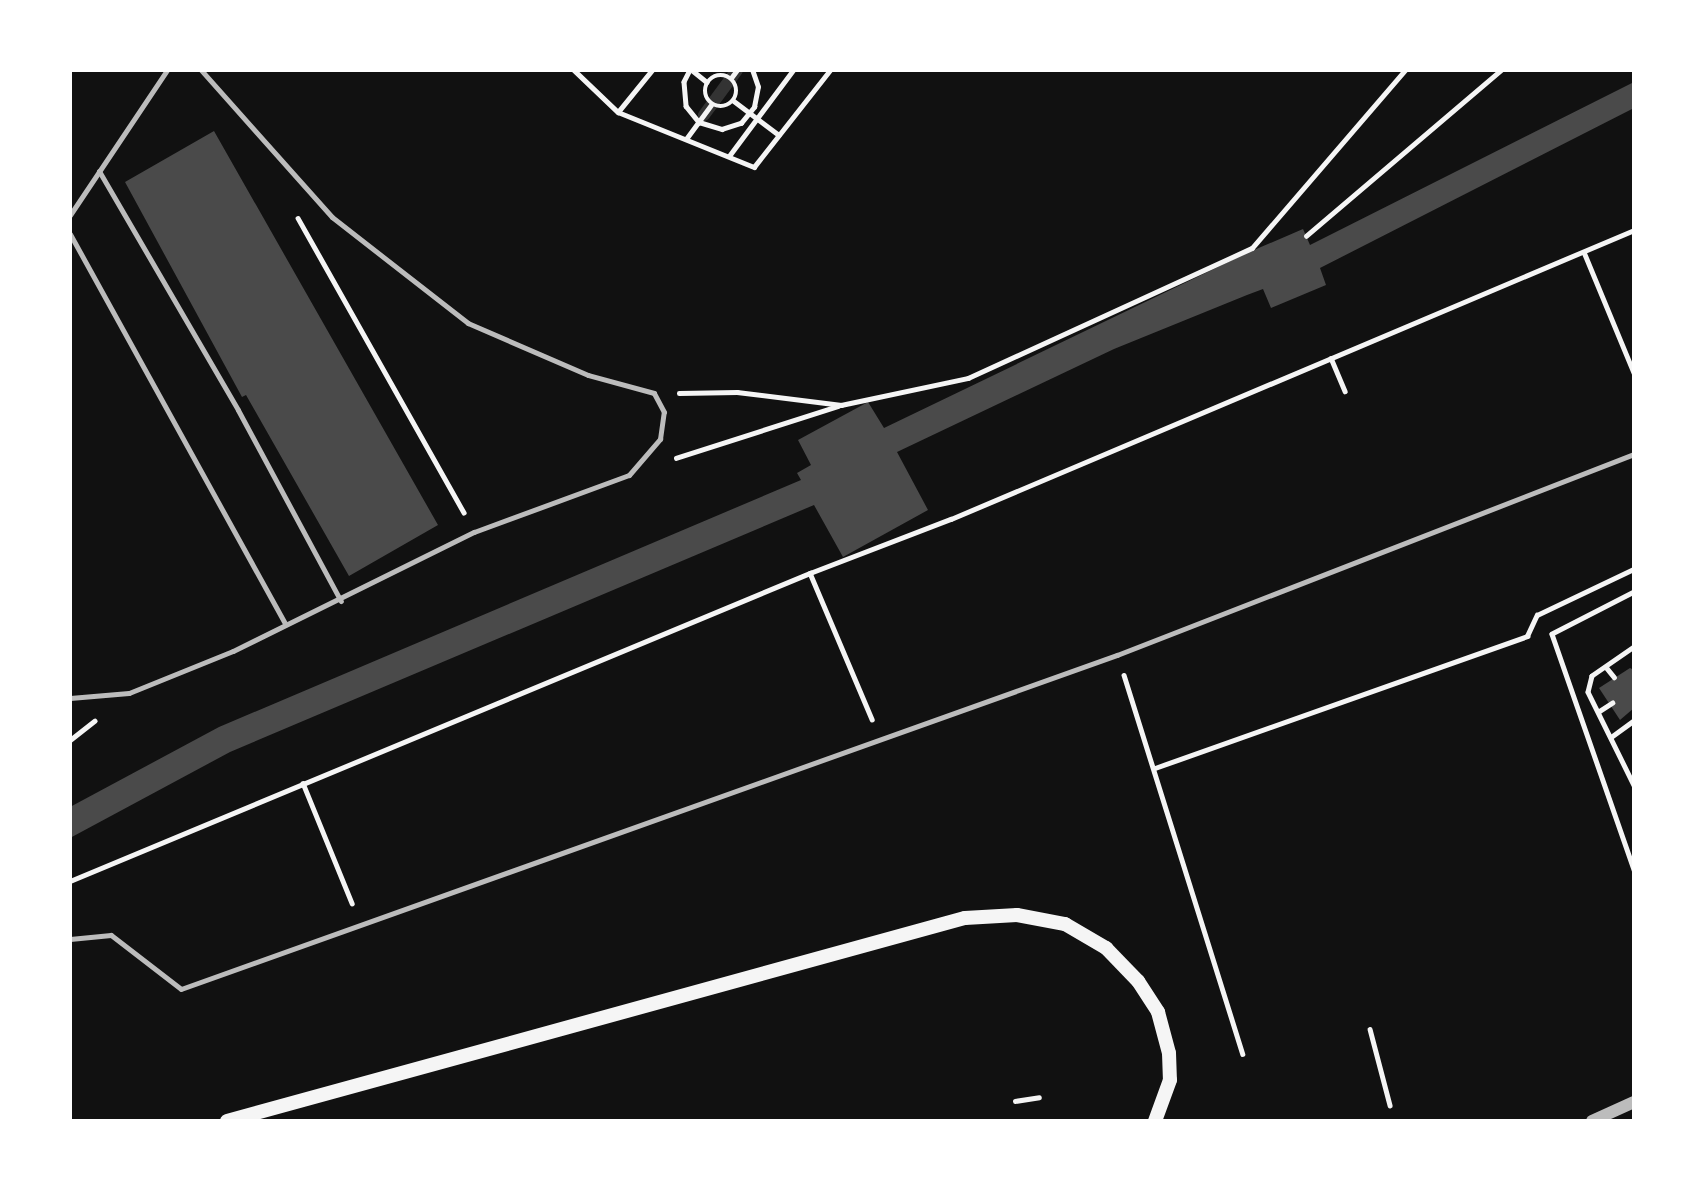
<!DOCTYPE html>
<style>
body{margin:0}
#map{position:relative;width:1704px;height:1191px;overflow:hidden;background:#111;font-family:"DejaVu Sans",sans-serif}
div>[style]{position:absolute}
.stream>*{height:12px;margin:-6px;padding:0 6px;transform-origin:6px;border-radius:6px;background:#333}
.building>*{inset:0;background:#4a4a4a}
.path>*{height:4.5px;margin:-2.25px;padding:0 2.25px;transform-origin:2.25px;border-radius:2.25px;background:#f5f5f5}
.path>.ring{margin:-2.25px;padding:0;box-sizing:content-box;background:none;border:4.5px solid #f5f5f5;border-radius:50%}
.service>*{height:5px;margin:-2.5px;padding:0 2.5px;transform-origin:2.5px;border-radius:2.5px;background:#bcbcbc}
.tertiary>*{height:12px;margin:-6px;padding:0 6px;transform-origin:6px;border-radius:6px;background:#bcbcbc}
.secondary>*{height:14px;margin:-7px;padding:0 7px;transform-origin:7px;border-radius:7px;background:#f5f5f5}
span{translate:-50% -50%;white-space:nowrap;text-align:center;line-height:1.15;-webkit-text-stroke:5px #fff;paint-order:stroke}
.frame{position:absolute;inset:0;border:72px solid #fff;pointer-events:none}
</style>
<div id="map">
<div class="stream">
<div style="left:704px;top:115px;width:56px;rotate:-53.7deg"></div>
</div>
<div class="building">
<div style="clip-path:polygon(1634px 82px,1634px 108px,1320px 268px,1326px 285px,1271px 308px,1263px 289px,1247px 295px,1114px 349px,897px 452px,928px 510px,843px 557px,814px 505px,230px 752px,70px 838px,70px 807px,219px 727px,801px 480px,797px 473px,811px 465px,798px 440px,868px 402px,884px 428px,1247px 253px,1303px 229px,1310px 245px)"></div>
<div style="clip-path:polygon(214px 131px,438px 525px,349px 576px,246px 395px,242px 397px,125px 182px)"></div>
<div style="clip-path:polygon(1630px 668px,1634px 670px,1634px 708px,1620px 720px,1599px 688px)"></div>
</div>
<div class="path">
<div style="left:574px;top:70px;width:61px;rotate:43.7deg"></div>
<div style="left:618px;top:112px;width:147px;rotate:22deg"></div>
<div style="left:754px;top:167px;width:123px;rotate:-51.9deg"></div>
<div style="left:690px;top:70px;width:13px;rotate:117deg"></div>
<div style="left:684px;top:82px;width:24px;rotate:85deg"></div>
<div style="left:686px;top:106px;width:21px;rotate:51deg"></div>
<div style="left:699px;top:122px;width:24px;rotate:17deg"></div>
<div style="left:722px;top:129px;width:20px;rotate:-18deg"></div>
<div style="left:741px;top:123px;width:21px;rotate:-51deg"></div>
<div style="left:754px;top:107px;width:20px;rotate:-79deg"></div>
<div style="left:758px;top:87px;width:18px;rotate:-109deg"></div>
<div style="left:692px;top:70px;width:19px;rotate:39deg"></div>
<div class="ring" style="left:705px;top:75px;width:27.5px;height:27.5px"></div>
<div style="left:731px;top:78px;width:10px;rotate:-53deg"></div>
<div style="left:734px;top:101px;width:56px;rotate:37.1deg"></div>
<div style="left:618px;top:112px;width:54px;rotate:-51deg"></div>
<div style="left:686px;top:139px;width:42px;rotate:-53.7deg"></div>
<div style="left:729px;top:156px;width:107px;rotate:-53.3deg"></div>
<div style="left:298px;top:218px;width:338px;rotate:60.6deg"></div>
<div style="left:1306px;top:236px;width:256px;rotate:-40.4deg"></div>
<div style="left:1584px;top:252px;width:131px;rotate:67.5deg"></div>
<div style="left:1331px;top:358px;width:36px;rotate:67deg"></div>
<div style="left:679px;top:393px;width:58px;rotate:-1deg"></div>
<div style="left:737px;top:392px;width:105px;rotate:7.1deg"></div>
<div style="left:841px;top:405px;width:130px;rotate:-12deg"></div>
<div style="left:968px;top:378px;width:312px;rotate:-24.6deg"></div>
<div style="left:1252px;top:248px;width:235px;rotate:-49.3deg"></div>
<div style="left:676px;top:458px;width:170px;rotate:-17.8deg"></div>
<div style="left:810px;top:573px;width:159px;rotate:67deg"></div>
<div style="left:1634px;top:592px;width:92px;rotate:152.9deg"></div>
<div style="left:1552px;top:634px;width:250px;rotate:70.8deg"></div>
<div style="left:1634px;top:647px;width:51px;rotate:145.4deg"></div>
<div style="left:1592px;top:676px;width:16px;rotate:104deg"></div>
<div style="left:1588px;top:692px;width:104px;rotate:63.7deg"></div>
<div style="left:1606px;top:667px;width:13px;rotate:51deg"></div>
<div style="left:1124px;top:675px;width:397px;rotate:72.6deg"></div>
<div style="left:1598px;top:712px;width:17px;rotate:-33deg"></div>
<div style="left:1611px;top:737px;width:29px;rotate:-36deg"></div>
<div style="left:70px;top:740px;width:31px;rotate:-38deg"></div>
<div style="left:1155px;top:768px;width:395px;rotate:-19.5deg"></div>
<div style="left:1527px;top:636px;width:23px;rotate:-65deg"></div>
<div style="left:1537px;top:615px;width:107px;rotate:-25.4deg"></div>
<div style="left:303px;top:783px;width:130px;rotate:67.8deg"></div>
<div style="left:70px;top:881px;width:802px;rotate:-22.6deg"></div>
<div style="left:810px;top:573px;width:151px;rotate:-21deg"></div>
<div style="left:951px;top:519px;width:742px;rotate:-22.93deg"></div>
<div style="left:1370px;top:1029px;width:79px;rotate:75.3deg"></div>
<div style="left:1015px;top:1101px;width:24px;rotate:-9deg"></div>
</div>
<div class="service">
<div style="left:99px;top:171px;width:276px;rotate:59.8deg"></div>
<div style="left:238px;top:410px;width:217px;rotate:61.7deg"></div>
<div style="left:70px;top:215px;width:174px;rotate:-56.2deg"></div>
<div style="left:70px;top:234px;width:445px;rotate:61.1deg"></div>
<div style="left:70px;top:698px;width:59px;rotate:-4.8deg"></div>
<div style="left:129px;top:693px;width:112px;rotate:-22deg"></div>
<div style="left:233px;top:651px;width:269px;rotate:-26.3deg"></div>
<div style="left:474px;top:532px;width:165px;rotate:-20.2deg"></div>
<div style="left:629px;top:475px;width:48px;rotate:-49.3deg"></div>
<div style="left:660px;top:439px;width:27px;rotate:-82deg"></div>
<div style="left:664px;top:412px;width:21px;rotate:-118deg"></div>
<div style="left:654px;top:393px;width:68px;rotate:-164.7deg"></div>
<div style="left:588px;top:375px;width:131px;rotate:-156.6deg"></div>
<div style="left:468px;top:323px;width:172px;rotate:-142.1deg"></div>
<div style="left:332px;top:217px;width:197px;rotate:-131.7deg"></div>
<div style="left:70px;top:939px;width:41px;rotate:-5.6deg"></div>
<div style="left:111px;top:935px;width:88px;rotate:37.6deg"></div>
<div style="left:181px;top:989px;width:994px;rotate:-19.64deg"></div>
<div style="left:1117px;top:655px;width:555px;rotate:-21.25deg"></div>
</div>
<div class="tertiary">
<div style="left:1592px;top:1121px;width:46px;rotate:-24.3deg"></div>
</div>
<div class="secondary">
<div style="left:227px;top:1121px;width:765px;rotate:-15.38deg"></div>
<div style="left:965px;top:918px;width:52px;rotate:-3.3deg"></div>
<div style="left:1017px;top:915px;width:49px;rotate:10.6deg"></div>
<div style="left:1065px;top:924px;width:48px;rotate:30.3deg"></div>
<div style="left:1106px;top:948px;width:46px;rotate:45.9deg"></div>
<div style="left:1138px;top:981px;width:37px;rotate:57deg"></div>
<div style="left:1158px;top:1012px;width:42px;rotate:75deg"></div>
<div style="left:1169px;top:1053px;width:27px;rotate:88deg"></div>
<div style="left:1170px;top:1080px;width:44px;rotate:110.1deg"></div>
</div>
<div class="frame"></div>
</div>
